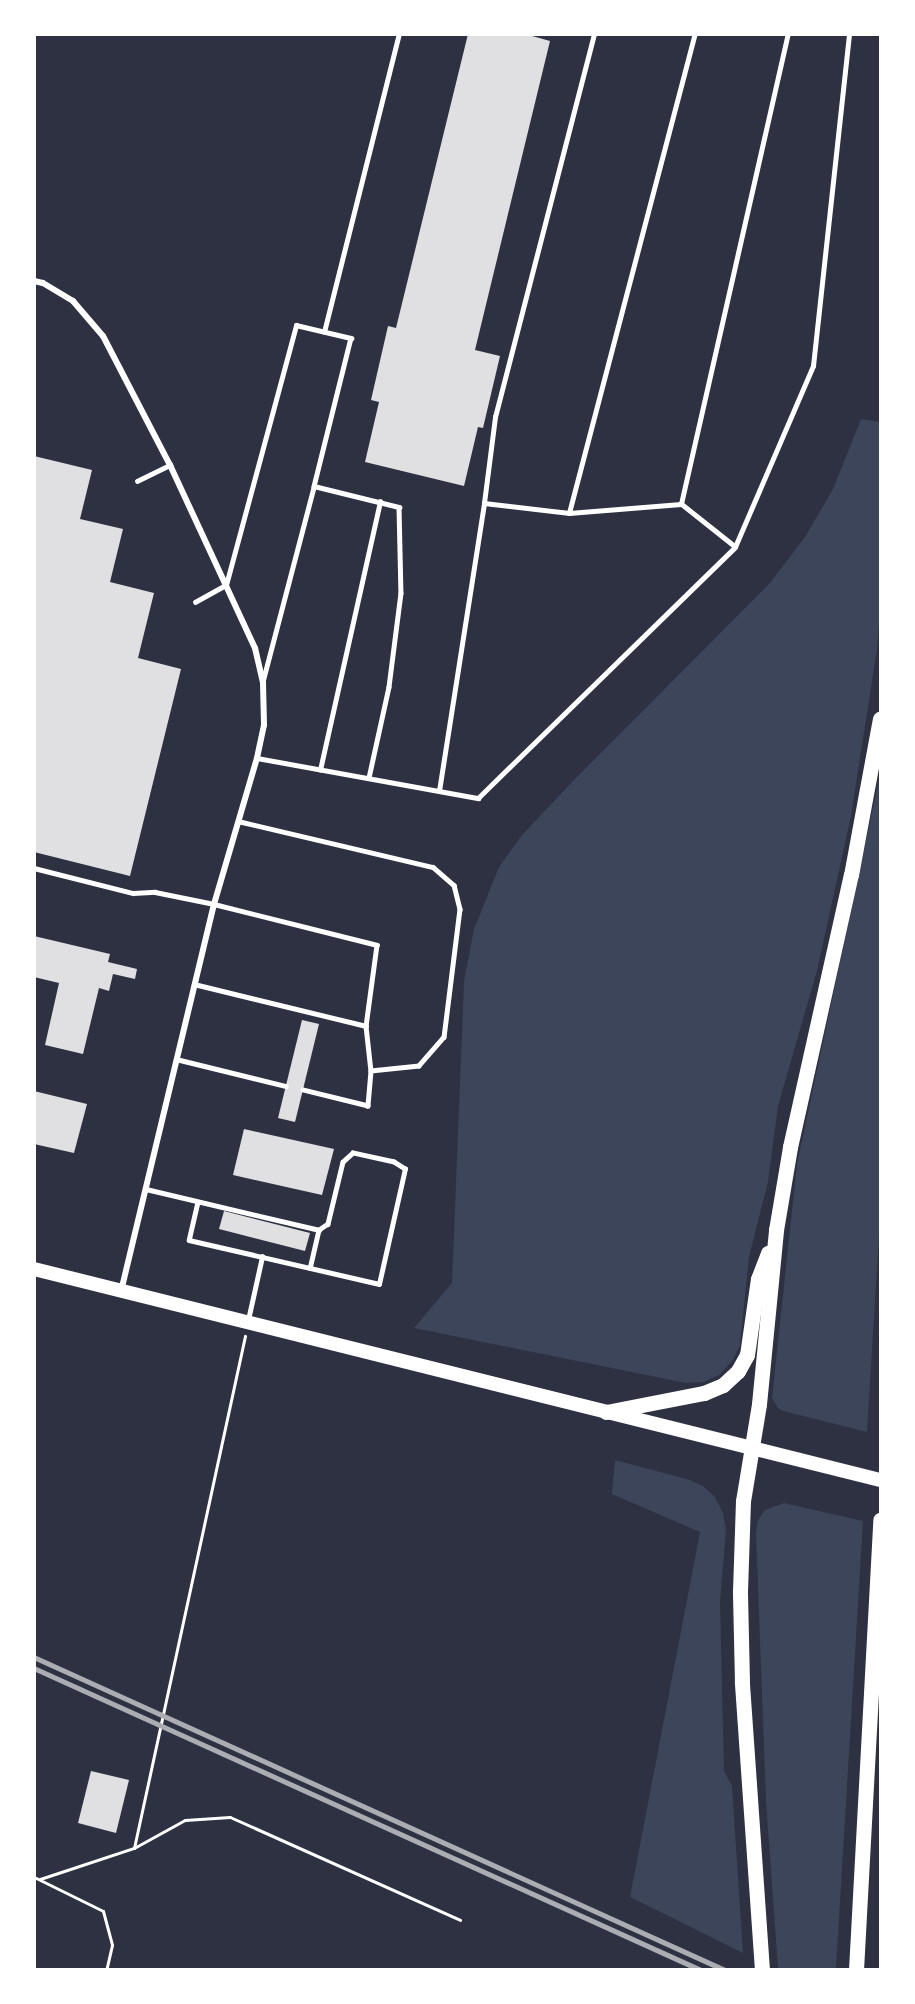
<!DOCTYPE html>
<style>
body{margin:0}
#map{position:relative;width:915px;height:2004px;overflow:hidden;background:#2d3142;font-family:"DM Sans",sans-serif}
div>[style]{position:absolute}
.green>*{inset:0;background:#3c4559}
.building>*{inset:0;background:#e0e0e3}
.path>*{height:3px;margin:-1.5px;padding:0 1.5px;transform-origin:1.5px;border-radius:1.5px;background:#fff}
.service>*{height:4.5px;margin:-2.25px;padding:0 2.25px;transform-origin:2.25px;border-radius:2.25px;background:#fff}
.minor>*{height:6px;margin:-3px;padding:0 3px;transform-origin:3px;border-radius:3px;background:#fff}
.primary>*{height:14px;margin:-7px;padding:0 7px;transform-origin:7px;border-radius:7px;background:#fff}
.motorway>*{height:15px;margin:-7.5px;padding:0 7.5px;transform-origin:7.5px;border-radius:7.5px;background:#fff}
.rail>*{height:4.5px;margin:-2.25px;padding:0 2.25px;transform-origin:2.25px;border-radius:2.25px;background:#abadb3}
span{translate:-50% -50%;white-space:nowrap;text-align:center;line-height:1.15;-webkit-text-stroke:5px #fff;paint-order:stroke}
.frame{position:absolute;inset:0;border:36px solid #fff;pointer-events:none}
</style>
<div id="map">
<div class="green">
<div style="clip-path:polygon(861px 419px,880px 422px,880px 613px,877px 649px,851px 816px,817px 971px,778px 1106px,768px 1182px,749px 1257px,740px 1345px,733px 1360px,719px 1375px,704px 1382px,686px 1383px,414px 1328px,452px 1283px,464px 981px,474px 929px,499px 867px,522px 835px,575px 779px,770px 583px,805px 537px,833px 489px)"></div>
<div style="clip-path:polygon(880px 775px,880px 1220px,867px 1432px,783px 1411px,778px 1408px,772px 1398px,797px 1164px)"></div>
<div style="clip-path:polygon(615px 1460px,690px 1480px,703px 1486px,715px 1497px,723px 1513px,726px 1530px,720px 1601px,724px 1771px,732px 1786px,743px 1953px,630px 1897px,700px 1532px,612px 1494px)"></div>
<div style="clip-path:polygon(784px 1503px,863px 1521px,836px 1969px,778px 1968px,766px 1802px,756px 1533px,758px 1520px,765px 1510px)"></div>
</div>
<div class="building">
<div style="clip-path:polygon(468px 34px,525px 34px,550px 41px,475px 350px,500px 356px,483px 428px,478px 427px,464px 486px,365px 462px,379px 402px,371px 400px,388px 326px,396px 328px)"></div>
<div style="clip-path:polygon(34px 456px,92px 470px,80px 519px,123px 529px,110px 582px,154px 593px,138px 658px,181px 669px,130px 876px,34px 852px)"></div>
<div style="clip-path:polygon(34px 936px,110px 954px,108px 962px,137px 969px,135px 979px,113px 974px,109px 991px,99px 988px,83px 1054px,45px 1045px,59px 983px,34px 977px)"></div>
<div style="clip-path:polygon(302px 1020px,319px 1024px,295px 1122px,278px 1118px)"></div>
<div style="clip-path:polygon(34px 1091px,87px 1104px,74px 1153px,34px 1144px)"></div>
<div style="clip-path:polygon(244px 1129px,334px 1149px,322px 1195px,233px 1175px)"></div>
<div style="clip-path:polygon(224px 1211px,310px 1233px,305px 1251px,219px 1229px)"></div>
<div style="clip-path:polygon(91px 1771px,129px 1780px,116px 1833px,78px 1823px)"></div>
</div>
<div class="path">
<div style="left:134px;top:1848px;width:524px;rotate:-77.77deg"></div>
<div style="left:34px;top:1877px;width:77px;rotate:26.2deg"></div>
<div style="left:103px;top:1911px;width:35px;rotate:75deg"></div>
<div style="left:112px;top:1945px;width:26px;rotate:103deg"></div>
<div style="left:40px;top:1879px;width:99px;rotate:-18.3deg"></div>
<div style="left:134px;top:1848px;width:58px;rotate:-28.8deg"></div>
<div style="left:185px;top:1820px;width:45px;rotate:-3.8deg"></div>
<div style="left:230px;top:1817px;width:252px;rotate:24.1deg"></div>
</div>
<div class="service">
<div style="left:324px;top:332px;width:307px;rotate:-75.9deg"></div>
<div style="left:137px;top:481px;width:37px;rotate:-26deg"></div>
<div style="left:484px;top:503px;width:87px;rotate:-82.7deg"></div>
<div style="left:495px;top:417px;width:396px;rotate:-75.5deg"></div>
<div style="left:569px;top:513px;width:112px;rotate:-4.6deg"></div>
<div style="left:735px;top:547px;width:69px;rotate:-141.5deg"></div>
<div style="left:681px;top:504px;width:482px;rotate:-77.2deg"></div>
<div style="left:195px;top:602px;width:35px;rotate:-29deg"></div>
<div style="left:226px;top:585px;width:269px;rotate:-74.9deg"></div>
<div style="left:296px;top:325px;width:57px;rotate:13.3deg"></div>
<div style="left:351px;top:338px;width:153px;rotate:104deg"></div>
<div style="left:263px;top:680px;width:201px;rotate:-75.3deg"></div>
<div style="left:314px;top:486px;width:88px;rotate:13.9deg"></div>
<div style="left:399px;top:507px;width:86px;rotate:88.7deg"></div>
<div style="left:401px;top:593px;width:95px;rotate:97.3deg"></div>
<div style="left:389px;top:687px;width:93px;rotate:102.4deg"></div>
<div style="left:257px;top:758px;width:225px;rotate:10.3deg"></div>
<div style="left:478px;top:798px;width:359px;rotate:-44.3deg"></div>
<div style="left:735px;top:547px;width:197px;rotate:-66.7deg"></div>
<div style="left:813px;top:366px;width:334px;rotate:-83.8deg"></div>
<div style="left:320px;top:770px;width:275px;rotate:-77.4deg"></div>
<div style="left:439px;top:791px;width:291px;rotate:-81.1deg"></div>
<div style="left:484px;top:503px;width:86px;rotate:6.7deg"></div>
<div style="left:569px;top:513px;width:495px;rotate:-75.3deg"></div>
<div style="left:238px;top:821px;width:200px;rotate:13.3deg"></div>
<div style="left:433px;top:867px;width:28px;rotate:41deg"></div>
<div style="left:454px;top:885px;width:25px;rotate:76deg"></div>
<div style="left:460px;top:909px;width:129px;rotate:97.1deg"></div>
<div style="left:444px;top:1037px;width:38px;rotate:131deg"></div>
<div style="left:419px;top:1066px;width:48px;rotate:174.1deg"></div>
<div style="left:34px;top:868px;width:102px;rotate:14.2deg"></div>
<div style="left:133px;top:893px;width:22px;rotate:-3deg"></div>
<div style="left:155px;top:892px;width:60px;rotate:11.5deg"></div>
<div style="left:214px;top:904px;width:168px;rotate:14.1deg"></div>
<div style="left:377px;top:945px;width:82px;rotate:97.7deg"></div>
<div style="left:366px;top:1026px;width:45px;rotate:83.7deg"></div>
<div style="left:371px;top:1071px;width:35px;rotate:95deg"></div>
<div style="left:368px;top:1106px;width:67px;rotate:-166.2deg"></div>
<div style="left:194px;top:984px;width:177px;rotate:13.7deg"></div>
<div style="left:176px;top:1059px;width:113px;rotate:13.8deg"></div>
<div style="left:146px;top:1189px;width:178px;rotate:13.3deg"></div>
<div style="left:319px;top:1230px;width:39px;rotate:103deg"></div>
<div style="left:198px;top:1202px;width:39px;rotate:103deg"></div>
<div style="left:189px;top:1240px;width:195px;rotate:13deg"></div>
<div style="left:379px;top:1284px;width:118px;rotate:-77.3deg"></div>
<div style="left:405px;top:1169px;width:13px;rotate:-148deg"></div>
<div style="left:394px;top:1162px;width:42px;rotate:-167.6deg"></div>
<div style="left:353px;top:1153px;width:13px;rotate:138deg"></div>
<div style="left:343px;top:1162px;width:64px;rotate:103.6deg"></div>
<div style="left:328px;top:1224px;width:11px;rotate:146deg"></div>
<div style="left:248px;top:1320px;width:65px;rotate:-77.5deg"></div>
</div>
<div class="minor">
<div style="left:34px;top:281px;width:9px;rotate:13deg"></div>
<div style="left:43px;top:283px;width:35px;rotate:31deg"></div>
<div style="left:73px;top:301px;width:46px;rotate:49.4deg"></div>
<div style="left:103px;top:336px;width:145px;rotate:62.6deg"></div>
<div style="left:170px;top:465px;width:202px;rotate:65.1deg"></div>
<div style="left:255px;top:648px;width:36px;rotate:77deg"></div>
<div style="left:263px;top:683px;width:42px;rotate:88.6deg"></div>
<div style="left:264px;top:725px;width:34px;rotate:102deg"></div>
<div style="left:257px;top:758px;width:152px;rotate:106.4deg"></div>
<div style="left:214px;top:904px;width:398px;rotate:103.5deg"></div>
</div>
<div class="primary">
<div style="left:34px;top:1269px;width:872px;rotate:14deg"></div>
</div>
<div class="motorway">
<div style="left:606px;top:1412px;width:100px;rotate:-11deg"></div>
<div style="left:704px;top:1393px;width:21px;rotate:-23deg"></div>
<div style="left:723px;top:1385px;width:21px;rotate:-43deg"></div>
<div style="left:738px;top:1371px;width:18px;rotate:-61deg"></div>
<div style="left:747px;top:1355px;width:77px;rotate:-81.8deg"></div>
<div style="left:758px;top:1279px;width:28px;rotate:-69deg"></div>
<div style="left:762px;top:1970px;width:289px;rotate:-94deg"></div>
<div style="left:742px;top:1682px;width:91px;rotate:-91.3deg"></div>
<div style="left:740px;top:1591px;width:90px;rotate:-88.1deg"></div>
<div style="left:743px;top:1501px;width:98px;rotate:-80.6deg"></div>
<div style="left:759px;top:1404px;width:175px;rotate:-84.4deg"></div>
<div style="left:776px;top:1230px;width:84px;rotate:-80.4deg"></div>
<div style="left:790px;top:1147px;width:279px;rotate:-77.4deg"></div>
<div style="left:851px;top:875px;width:159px;rotate:-79.5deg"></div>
<div style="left:856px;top:1970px;width:451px;rotate:-86.9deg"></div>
</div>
<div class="rail">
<div style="left:34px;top:1657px;width:759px;rotate:24.37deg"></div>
<div style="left:34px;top:1668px;width:732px;rotate:24.36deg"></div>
</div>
<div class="frame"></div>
</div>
